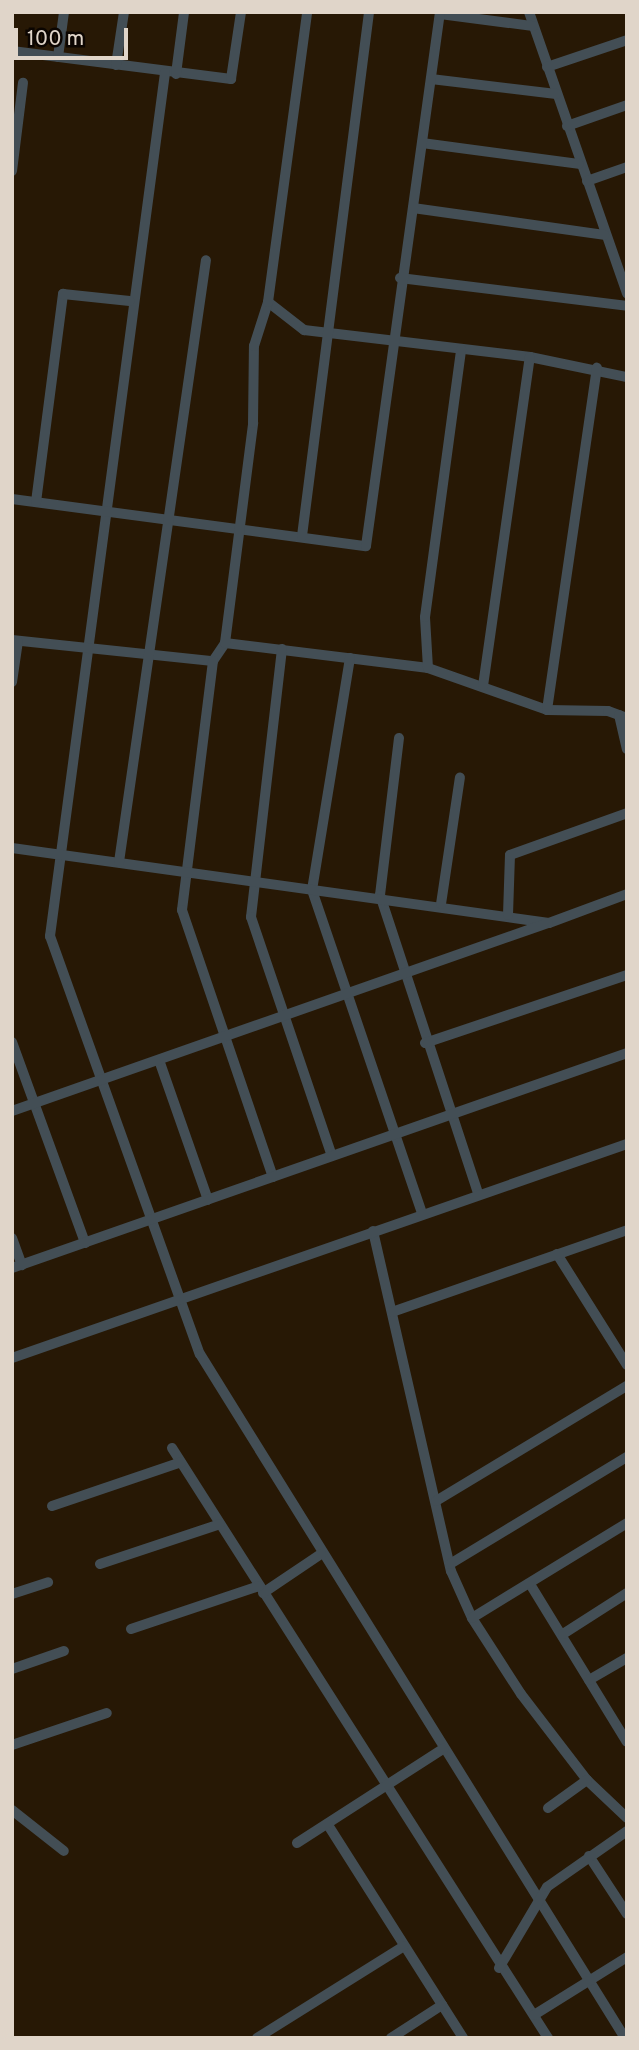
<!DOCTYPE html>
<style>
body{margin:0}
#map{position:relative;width:639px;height:2050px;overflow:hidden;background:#271805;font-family:Overpass,sans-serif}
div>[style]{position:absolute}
.minor>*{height:10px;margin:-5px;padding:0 5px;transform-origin:5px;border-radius:5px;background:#434e55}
span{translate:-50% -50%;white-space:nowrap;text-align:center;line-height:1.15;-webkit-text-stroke:5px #0b0501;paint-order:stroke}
.frame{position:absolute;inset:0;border:14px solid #e0d5c9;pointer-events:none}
.scale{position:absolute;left:14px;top:28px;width:114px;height:32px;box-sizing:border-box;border:4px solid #e0d5c9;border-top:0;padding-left:9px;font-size:21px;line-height:24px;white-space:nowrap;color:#e0d5c9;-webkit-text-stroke:5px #0b0501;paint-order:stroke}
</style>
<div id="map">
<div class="minor">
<div style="left:529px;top:12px;width:298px;rotate:70.8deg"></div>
<div style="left:440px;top:14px;width:94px;rotate:7.4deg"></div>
<div style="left:12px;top:51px;width:221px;rotate:7.3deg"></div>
<div style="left:231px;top:79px;width:68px;rotate:-81.5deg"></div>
<div style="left:58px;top:57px;width:45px;rotate:-82.4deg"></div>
<div style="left:116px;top:65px;width:54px;rotate:-81.4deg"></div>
<div style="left:547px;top:67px;width:84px;rotate:-18.6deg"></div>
<div style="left:165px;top:73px;width:871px;rotate:97.59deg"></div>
<div style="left:50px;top:936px;width:444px;rotate:70.3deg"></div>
<div style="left:200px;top:1354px;width:805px;rotate:58.15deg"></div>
<div style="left:176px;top:74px;width:63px;rotate:-82.6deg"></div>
<div style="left:431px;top:79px;width:126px;rotate:6.8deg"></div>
<div style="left:567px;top:126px;width:64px;rotate:-19.3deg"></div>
<div style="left:422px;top:143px;width:158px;rotate:7.6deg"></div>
<div style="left:12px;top:171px;width:89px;rotate:-82.9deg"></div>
<div style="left:587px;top:181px;width:42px;rotate:-19.3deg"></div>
<div style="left:413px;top:208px;width:193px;rotate:8deg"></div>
<div style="left:400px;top:278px;width:229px;rotate:7deg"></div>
<div style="left:268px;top:302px;width:46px;rotate:37.9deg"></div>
<div style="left:304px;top:330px;width:228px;rotate:6.8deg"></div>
<div style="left:530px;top:357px;width:99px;rotate:11.7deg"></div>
<div style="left:12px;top:499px;width:357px;rotate:7.6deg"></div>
<div style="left:366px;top:546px;width:539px;rotate:-82.11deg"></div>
<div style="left:36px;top:502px;width:210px;rotate:-82.6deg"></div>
<div style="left:63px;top:294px;width:67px;rotate:6deg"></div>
<div style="left:302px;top:536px;width:528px;rotate:-82.71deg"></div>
<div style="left:12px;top:640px;width:202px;rotate:6deg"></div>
<div style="left:213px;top:661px;width:22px;rotate:-56deg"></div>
<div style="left:225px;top:643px;width:205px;rotate:7deg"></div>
<div style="left:428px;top:668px;width:126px;rotate:19.4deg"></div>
<div style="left:547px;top:710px;width:61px;rotate:0.9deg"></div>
<div style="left:608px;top:711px;width:20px;rotate:20deg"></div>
<div style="left:225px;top:643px;width:222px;rotate:-82.7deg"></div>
<div style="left:253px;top:423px;width:77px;rotate:-89.3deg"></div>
<div style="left:254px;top:346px;width:46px;rotate:-72.3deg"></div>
<div style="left:268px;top:302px;width:293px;rotate:-82.3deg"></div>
<div style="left:282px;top:649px;width:270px;rotate:96.6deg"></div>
<div style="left:251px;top:917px;width:252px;rotate:71.3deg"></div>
<div style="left:350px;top:658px;width:235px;rotate:99.3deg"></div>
<div style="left:312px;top:890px;width:342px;rotate:71.2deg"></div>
<div style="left:213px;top:661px;width:251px;rotate:97.1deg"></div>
<div style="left:182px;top:910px;width:282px;rotate:71.2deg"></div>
<div style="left:428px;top:668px;width:51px;rotate:-93.4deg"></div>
<div style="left:425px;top:617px;width:270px;rotate:-82.3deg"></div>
<div style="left:12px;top:682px;width:41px;rotate:-81.7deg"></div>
<div style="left:483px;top:686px;width:332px;rotate:-81.9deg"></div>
<div style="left:547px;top:710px;width:346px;rotate:-81.7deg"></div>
<div style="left:619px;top:715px;width:35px;rotate:77deg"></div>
<div style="left:399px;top:738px;width:158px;rotate:96.9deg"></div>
<div style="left:380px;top:895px;width:314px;rotate:71.8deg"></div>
<div style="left:12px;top:848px;width:542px;rotate:7.95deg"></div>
<div style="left:549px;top:923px;width:83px;rotate:-20.4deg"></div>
<div style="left:119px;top:862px;width:608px;rotate:-81.78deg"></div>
<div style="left:441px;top:904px;width:128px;rotate:-81.5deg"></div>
<div style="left:508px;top:915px;width:60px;rotate:-88.1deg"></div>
<div style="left:510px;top:855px;width:124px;rotate:-19.7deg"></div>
<div style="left:12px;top:1042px;width:214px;rotate:70deg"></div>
<div style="left:425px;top:1043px;width:213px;rotate:-18.6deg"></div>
<div style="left:159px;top:1060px;width:148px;rotate:70.7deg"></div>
<div style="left:12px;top:1111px;width:568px;rotate:-19.33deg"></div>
<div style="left:373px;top:1231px;width:349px;rotate:77.1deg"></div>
<div style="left:451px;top:1571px;width:51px;rotate:65.9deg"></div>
<div style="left:472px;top:1618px;width:90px;rotate:57.2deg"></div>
<div style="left:521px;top:1694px;width:108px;rotate:52.5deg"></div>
<div style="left:587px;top:1780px;width:55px;rotate:43.5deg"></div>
<div style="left:12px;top:1238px;width:29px;rotate:70deg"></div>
<div style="left:557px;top:1254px;width:131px;rotate:57.8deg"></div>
<div style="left:12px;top:1268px;width:651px;rotate:-19.27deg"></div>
<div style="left:392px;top:1312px;width:249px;rotate:-19.2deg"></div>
<div style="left:12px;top:1358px;width:651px;rotate:-19.19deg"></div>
<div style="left:172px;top:1448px;width:700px;rotate:57.49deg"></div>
<div style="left:436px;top:1501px;width:223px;rotate:-31.1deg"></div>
<div style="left:52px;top:1506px;width:136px;rotate:-18.8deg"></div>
<div style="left:100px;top:1564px;width:126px;rotate:-18.4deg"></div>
<div style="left:450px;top:1564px;width:207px;rotate:-31.2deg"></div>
<div style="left:530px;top:1584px;width:185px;rotate:58.5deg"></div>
<div style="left:263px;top:1593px;width:70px;rotate:-33.9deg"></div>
<div style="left:12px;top:1594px;width:38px;rotate:-18deg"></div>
<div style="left:472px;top:1618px;width:182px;rotate:-31.5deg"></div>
<div style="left:131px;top:1629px;width:135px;rotate:-18.6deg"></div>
<div style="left:563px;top:1634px;width:76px;rotate:-32.6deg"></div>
<div style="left:12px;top:1669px;width:55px;rotate:-19.1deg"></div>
<div style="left:589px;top:1680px;width:44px;rotate:-30.1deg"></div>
<div style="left:12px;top:1745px;width:100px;rotate:-18.6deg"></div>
<div style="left:548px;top:1808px;width:48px;rotate:-35.7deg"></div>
<div style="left:12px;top:1810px;width:66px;rotate:38.3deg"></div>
<div style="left:328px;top:1825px;width:252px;rotate:57.6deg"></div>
<div style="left:297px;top:1843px;width:174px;rotate:-32.8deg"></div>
<div style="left:589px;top:1856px;width:69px;rotate:56.8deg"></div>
<div style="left:499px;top:1968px;width:94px;rotate:-59.3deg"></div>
<div style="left:547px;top:1887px;width:98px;rotate:-35deg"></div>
<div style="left:534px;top:2015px;width:110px;rotate:-31.9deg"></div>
<div style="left:257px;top:2038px;width:173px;rotate:-32deg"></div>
<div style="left:391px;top:2038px;width:61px;rotate:-32.9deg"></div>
</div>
<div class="frame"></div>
<div class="scale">100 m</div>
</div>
